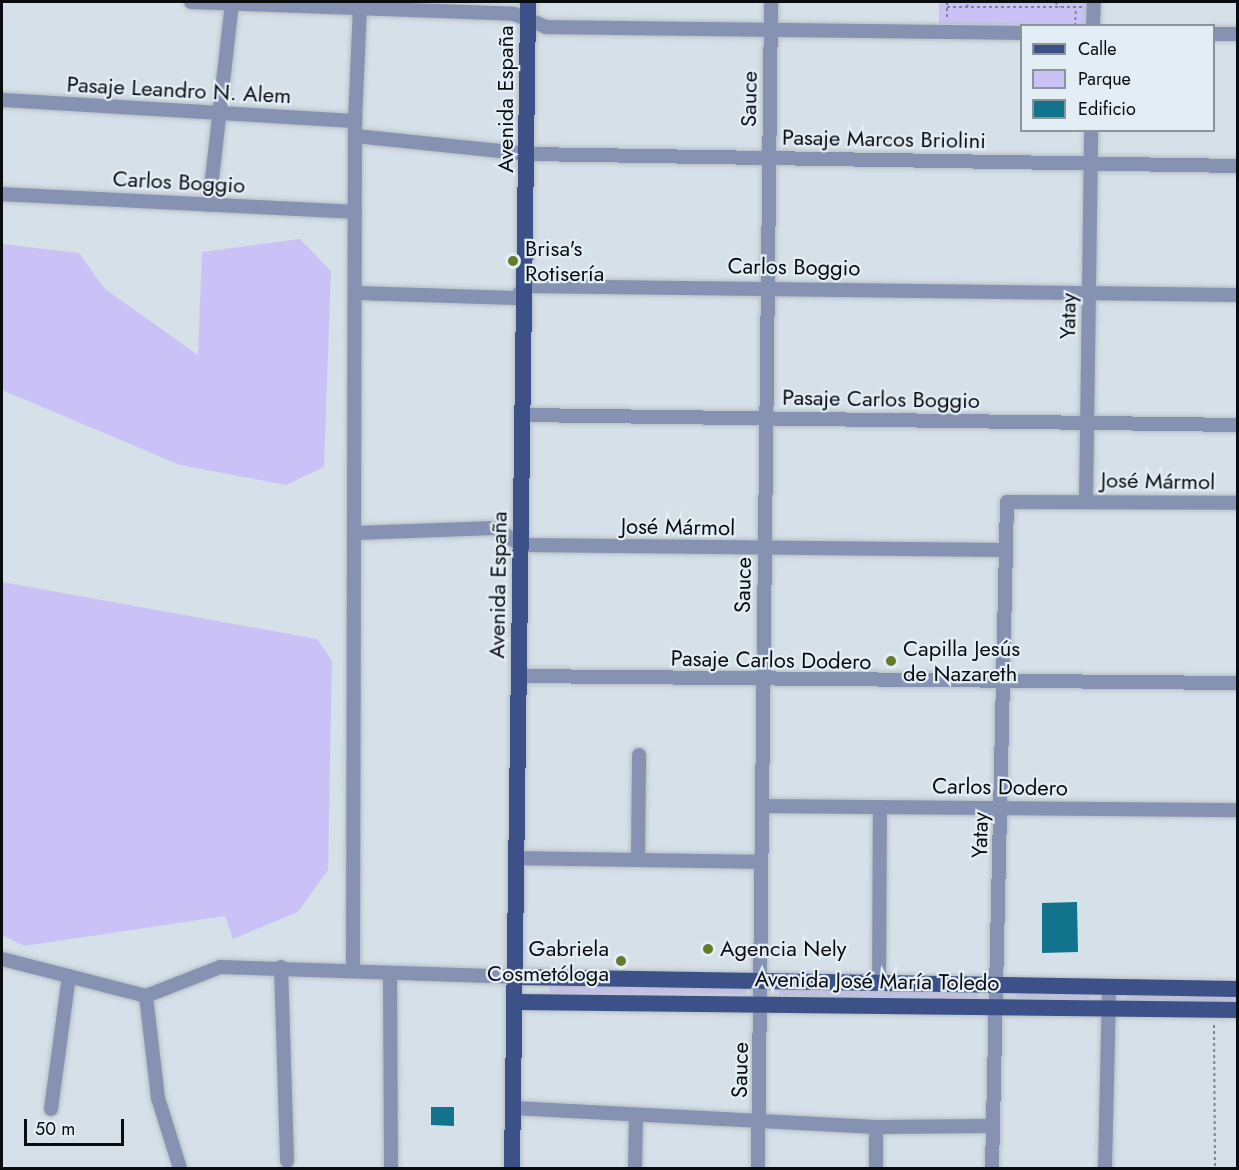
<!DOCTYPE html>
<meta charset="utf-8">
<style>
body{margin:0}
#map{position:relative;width:1239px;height:1170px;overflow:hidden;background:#d6e0e8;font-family:Jost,sans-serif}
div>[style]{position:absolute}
.green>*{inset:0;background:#cac2f6}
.building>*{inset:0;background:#12748c}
.path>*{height:2px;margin-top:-1px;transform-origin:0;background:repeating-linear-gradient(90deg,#7f868c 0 3px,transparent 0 6px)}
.roads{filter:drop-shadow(0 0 2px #b5bec5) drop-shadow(0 0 2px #b5bec5)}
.minor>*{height:14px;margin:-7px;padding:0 7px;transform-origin:7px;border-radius:7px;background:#8592b2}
.major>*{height:16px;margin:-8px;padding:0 8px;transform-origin:8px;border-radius:8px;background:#3d5189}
.dots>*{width:16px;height:16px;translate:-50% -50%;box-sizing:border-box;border:3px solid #e3edf5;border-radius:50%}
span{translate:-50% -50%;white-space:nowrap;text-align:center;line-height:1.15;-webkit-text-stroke:4.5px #e3edf5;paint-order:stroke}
.street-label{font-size:22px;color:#0a0d10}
.poi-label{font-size:22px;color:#0a0d10}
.left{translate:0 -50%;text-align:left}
.right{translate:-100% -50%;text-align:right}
.frame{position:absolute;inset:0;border:3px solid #0a0d10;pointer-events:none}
.legend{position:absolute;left:1020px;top:24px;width:195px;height:108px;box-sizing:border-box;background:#e3edf5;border:2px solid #8c9399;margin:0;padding:8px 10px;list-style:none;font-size:18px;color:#0a0d10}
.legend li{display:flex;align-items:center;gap:12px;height:30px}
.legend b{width:30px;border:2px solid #8c9399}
.scale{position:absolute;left:24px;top:1119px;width:100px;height:27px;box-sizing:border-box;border:3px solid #0a0d10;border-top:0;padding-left:8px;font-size:18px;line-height:21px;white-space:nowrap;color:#0a0d10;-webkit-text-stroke:4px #e3edf5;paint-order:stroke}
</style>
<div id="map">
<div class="green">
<div style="clip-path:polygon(939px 2px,1087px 2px,1086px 25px,939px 24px)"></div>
<div style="clip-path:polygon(300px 239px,331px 271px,324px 467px,286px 485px,180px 465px,2px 390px,2px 244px,79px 253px,105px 289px,198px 355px,202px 252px)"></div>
<div style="clip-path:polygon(2px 582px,317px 639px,332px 661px,328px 870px,298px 912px,233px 939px,225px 916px,24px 946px,2px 935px)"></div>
<div style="clip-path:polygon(550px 984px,746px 986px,746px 994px,550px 993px)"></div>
<div style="clip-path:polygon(779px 989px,977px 991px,978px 998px,779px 996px)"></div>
<div style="clip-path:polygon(1016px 990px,1090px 992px,1089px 1000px,1016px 998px)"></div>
<div style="clip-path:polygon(1127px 995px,1238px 996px,1237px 1002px,1126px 1001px)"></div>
</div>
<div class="building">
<div style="clip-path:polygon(1077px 902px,1078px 952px,1042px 953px,1042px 903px)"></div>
<div style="clip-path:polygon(431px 1107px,454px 1107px,454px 1126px,431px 1125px)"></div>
</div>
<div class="path">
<div style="left:947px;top:2px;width:18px;rotate:90deg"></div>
<div style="left:1055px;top:2px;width:7px;rotate:45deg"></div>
<div style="left:947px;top:7px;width:135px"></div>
<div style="left:966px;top:7px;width:8px;rotate:-40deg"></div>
<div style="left:1075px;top:26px;width:18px;rotate:-87deg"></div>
<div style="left:1214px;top:1025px;width:143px;rotate:89.6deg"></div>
</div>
<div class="roads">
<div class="minor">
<div style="left:191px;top:2px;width:323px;rotate:2.1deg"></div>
<div style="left:514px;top:14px;width:35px;rotate:22deg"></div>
<div style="left:546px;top:27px;width:476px;rotate:0.7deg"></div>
<div style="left:1093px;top:26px;width:24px;rotate:-88deg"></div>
<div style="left:1214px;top:34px;width:24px"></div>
<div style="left:2px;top:100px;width:354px;rotate:3.4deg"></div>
<div style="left:355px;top:136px;width:175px;rotate:5.9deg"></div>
<div style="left:529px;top:154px;width:709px;rotate:0.97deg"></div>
<div style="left:2px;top:194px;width:353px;rotate:2.9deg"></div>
<div style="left:209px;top:205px;width:204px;rotate:-83.5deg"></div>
<div style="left:356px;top:293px;width:160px;rotate:1.8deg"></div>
<div style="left:516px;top:298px;width:15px;rotate:-53deg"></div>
<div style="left:525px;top:286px;width:713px;rotate:0.72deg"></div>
<div style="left:523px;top:415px;width:715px;rotate:0.8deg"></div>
<div style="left:1086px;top:501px;width:371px;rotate:-89.2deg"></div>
<div style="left:356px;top:533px;width:139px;rotate:-2.1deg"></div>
<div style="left:495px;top:528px;width:31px;rotate:33deg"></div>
<div style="left:521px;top:545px;width:484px;rotate:0.6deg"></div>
<div style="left:519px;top:676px;width:719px;rotate:0.56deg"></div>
<div style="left:762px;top:806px;width:476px;rotate:0.5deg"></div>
<div style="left:516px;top:858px;width:245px;rotate:0.9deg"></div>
<div style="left:638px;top:858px;width:103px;rotate:-89.4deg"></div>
<div style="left:2px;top:959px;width:149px;rotate:14.4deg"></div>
<div style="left:146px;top:996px;width:79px;rotate:-21.4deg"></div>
<div style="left:220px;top:967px;width:296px;rotate:1.9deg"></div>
<div style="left:281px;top:967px;width:194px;rotate:88.2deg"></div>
<div style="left:353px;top:971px;width:850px;rotate:-89.87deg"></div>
<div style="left:355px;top:121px;width:115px;rotate:-87.5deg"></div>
<div style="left:390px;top:973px;width:195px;rotate:89.7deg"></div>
<div style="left:879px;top:984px;width:177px;rotate:-89.7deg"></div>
<div style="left:146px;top:996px;width:103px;rotate:83.3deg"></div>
<div style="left:158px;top:1098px;width:73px;rotate:72.6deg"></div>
<div style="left:513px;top:1108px;width:363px;rotate:3deg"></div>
<div style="left:876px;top:1127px;width:117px;rotate:-0.5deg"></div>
<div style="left:51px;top:1109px;width:134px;rotate:-82.3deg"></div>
<div style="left:876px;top:1127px;width:41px;rotate:90deg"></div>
<div style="left:635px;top:1168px;width:52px;rotate:-88.9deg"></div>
<div style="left:758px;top:1168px;width:1166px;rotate:-89.36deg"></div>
<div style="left:992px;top:1168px;width:666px;rotate:-88.71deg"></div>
<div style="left:1007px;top:502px;width:231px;rotate:0.2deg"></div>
<div style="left:1105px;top:1168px;width:181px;rotate:-88.7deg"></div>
</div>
<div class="major">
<div style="left:516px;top:977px;width:722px;rotate:0.95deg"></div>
<div style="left:516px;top:1002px;width:722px;rotate:0.63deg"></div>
<div style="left:512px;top:1168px;width:1166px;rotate:-89.21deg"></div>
</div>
</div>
<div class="dots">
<div style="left:513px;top:261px;background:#647b2c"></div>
<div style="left:891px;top:661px;background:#647b2c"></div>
<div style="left:708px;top:949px;background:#647b2c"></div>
<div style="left:621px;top:961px;background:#647b2c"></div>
</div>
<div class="street-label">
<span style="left:179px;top:90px;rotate:3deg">Pasaje Leandro N. Alem</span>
<span style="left:506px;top:99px;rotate:-90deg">Avenida España</span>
<span style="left:749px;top:99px;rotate:-89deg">Sauce</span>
<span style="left:884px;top:139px;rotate:1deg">Pasaje Marcos Briolini</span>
<span style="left:179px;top:182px;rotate:3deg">Carlos Boggio</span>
<span style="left:794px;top:267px;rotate:1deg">Carlos Boggio</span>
<span style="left:1068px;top:316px;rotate:-89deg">Yatay</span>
<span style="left:881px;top:399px;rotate:1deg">Pasaje Carlos Boggio</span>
<span style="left:1158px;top:481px;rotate:1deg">José Mármol</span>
<span style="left:678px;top:527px;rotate:1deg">José Mármol</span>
<span style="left:498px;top:585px;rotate:-89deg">Avenida España</span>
<span style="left:743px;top:585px;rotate:-89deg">Sauce</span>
<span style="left:771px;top:660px;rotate:1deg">Pasaje Carlos Dodero</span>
<span style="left:1000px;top:787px;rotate:1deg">Carlos Dodero</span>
<span style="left:980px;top:835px;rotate:-89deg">Yatay</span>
<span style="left:877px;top:981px;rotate:1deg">Avenida José María Toledo</span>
<span style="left:740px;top:1070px;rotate:-89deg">Sauce</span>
</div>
<div class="poi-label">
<span class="left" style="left:525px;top:261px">Brisa's<br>Rotisería</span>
<span class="left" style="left:903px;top:661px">Capilla Jesús<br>de Nazareth</span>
<span class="right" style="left:609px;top:961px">Gabriela<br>Cosmetóloga</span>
<span class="left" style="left:720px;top:949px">Agencia Nely</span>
</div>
<div class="frame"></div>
<ul class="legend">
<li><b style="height:8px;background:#3d5189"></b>Calle</li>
<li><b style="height:16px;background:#cac2f6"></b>Parque</li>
<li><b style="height:16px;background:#12748c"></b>Edificio</li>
</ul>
<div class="scale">50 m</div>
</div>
